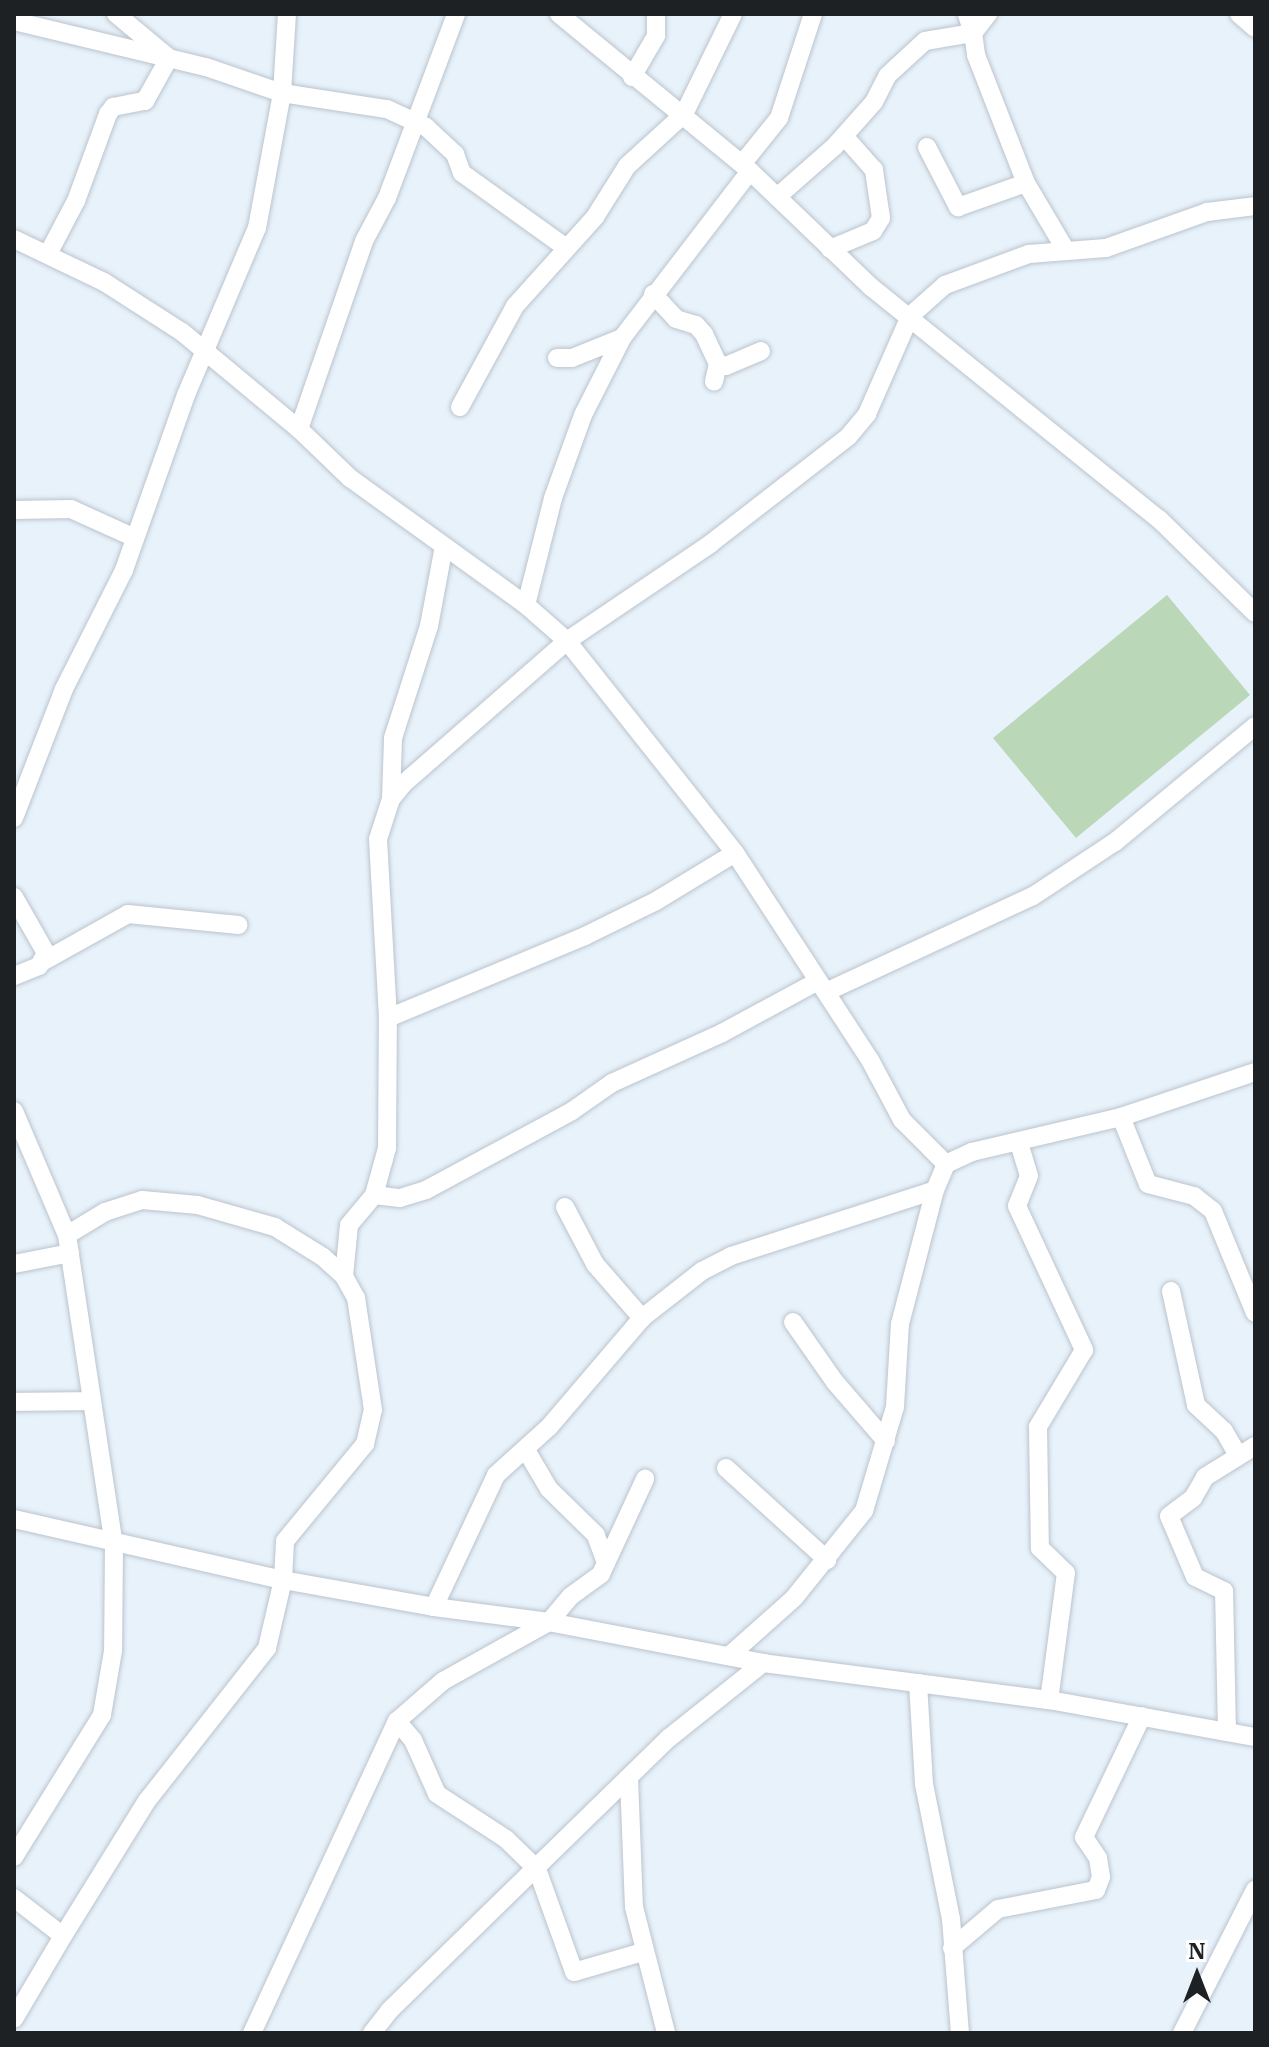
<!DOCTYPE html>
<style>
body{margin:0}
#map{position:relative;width:1269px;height:2047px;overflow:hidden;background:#e8f2fb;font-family:"IBM Plex Serif",serif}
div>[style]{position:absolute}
.green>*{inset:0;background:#bad7b8}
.roads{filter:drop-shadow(0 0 2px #bbc4cd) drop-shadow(0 0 2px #bbc4cd)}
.minor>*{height:18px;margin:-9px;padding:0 9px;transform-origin:9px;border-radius:9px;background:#fff}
span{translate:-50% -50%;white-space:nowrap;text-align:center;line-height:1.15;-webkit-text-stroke:8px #fefefe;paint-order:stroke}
.frame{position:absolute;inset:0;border:16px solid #1d2124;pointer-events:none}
.north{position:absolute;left:1157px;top:1935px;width:80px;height:80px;-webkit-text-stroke:6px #fefefe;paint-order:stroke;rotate:0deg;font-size:22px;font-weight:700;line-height:32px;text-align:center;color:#1d2124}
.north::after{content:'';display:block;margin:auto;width:28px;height:36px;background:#1d2124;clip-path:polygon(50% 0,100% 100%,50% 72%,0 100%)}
</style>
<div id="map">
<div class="green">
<div style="clip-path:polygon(1167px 595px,1250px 695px,1076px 838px,993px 738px)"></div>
</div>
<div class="roads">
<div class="minor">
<div style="left:559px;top:14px;width:247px;rotate:39.4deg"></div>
<div style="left:750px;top:171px;width:168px;rotate:43.8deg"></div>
<div style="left:871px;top:287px;width:370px;rotate:38.9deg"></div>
<div style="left:1159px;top:519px;width:134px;rotate:44.4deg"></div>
<div style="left:988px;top:14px;width:24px;rotate:128deg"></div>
<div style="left:973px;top:33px;width:22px;rotate:82deg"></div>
<div style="left:976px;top:55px;width:137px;rotate:68.7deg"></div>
<div style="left:1026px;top:183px;width:77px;rotate:59.4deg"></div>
<div style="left:1239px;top:14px;width:21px;rotate:41deg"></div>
<div style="left:14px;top:21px;width:197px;rotate:13.5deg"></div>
<div style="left:206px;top:67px;width:80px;rotate:18.9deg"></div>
<div style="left:282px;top:93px;width:106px;rotate:8.7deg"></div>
<div style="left:387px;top:109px;width:43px;rotate:24.8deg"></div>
<div style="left:426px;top:127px;width:40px;rotate:43deg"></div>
<div style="left:455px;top:154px;width:20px;rotate:70deg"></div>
<div style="left:462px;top:173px;width:127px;rotate:35.7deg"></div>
<div style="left:632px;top:77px;width:48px;rotate:-59.7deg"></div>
<div style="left:656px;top:36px;width:22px;rotate:-90deg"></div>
<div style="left:927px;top:147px;width:68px;rotate:62.7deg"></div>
<div style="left:958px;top:207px;width:72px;rotate:-19.4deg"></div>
<div style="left:742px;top:164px;width:59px;rotate:-51.2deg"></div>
<div style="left:779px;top:118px;width:109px;rotate:-71.9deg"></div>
<div style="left:777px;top:197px;width:76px;rotate:-41.3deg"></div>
<div style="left:834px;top:147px;width:60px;rotate:-48.4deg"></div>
<div style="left:874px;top:102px;width:30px;rotate:-63deg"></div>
<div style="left:888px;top:75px;width:50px;rotate:-42.6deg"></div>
<div style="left:925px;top:41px;width:49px;rotate:-9.5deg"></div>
<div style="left:973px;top:33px;width:20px;rotate:-108deg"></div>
<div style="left:14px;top:239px;width:100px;rotate:25.5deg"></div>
<div style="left:104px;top:282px;width:93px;rotate:32.7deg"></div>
<div style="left:182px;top:332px;width:152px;rotate:39.7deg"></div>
<div style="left:299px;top:429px;width:71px;rotate:43.9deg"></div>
<div style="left:350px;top:478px;width:217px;rotate:35.8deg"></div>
<div style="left:526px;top:605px;width:55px;rotate:41.3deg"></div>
<div style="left:567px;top:641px;width:270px;rotate:51.6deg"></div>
<div style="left:735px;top:853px;width:247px;rotate:56.9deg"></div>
<div style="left:870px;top:1060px;width:68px;rotate:61.9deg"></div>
<div style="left:902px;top:1120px;width:62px;rotate:45deg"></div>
<div style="left:830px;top:249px;width:47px;rotate:-22.7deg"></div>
<div style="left:873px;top:231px;width:15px;rotate:-58deg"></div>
<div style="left:881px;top:218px;width:49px;rotate:-98.3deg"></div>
<div style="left:874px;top:170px;width:45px;rotate:-131.4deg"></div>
<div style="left:48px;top:254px;width:60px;rotate:-62.2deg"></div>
<div style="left:76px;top:201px;width:93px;rotate:-69.8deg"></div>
<div style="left:108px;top:114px;width:9px;rotate:-54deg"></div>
<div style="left:113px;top:107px;width:33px;rotate:-11deg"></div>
<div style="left:145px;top:101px;width:49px;rotate:-60.8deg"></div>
<div style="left:169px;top:58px;width:69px;rotate:-140.3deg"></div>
<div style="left:653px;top:294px;width:34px;rotate:47deg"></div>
<div style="left:676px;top:319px;width:21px;rotate:17deg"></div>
<div style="left:696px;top:325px;width:12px;rotate:48deg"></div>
<div style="left:704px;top:334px;width:33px;rotate:65deg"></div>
<div style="left:718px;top:364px;width:18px;rotate:103deg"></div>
<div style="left:557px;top:358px;width:15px"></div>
<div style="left:572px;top:358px;width:54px;rotate:-21.8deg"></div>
<div style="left:718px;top:364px;width:8px;rotate:14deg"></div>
<div style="left:726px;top:366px;width:38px;rotate:-23deg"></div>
<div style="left:460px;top:407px;width:115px;rotate:-61.4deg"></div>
<div style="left:515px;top:306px;width:120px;rotate:-48deg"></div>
<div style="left:595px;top:217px;width:60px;rotate:-57.9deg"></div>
<div style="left:627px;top:166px;width:77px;rotate:-42.4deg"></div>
<div style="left:684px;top:114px;width:111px;rotate:-63.9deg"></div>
<div style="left:299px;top:429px;width:199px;rotate:-70.9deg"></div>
<div style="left:364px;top:241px;width:49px;rotate:-61.9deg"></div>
<div style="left:387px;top:198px;width:197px;rotate:-69.4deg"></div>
<div style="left:14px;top:510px;width:57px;rotate:-1deg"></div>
<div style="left:71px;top:509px;width:70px;rotate:24.4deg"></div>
<div style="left:526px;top:605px;width:110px;rotate:-75.8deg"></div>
<div style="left:553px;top:498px;width:88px;rotate:-70.1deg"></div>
<div style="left:583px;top:415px;width:86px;rotate:-63.1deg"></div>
<div style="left:622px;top:338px;width:210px;rotate:-52.5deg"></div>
<div style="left:391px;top:799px;width:61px;rotate:-88.1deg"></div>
<div style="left:393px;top:738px;width:118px;rotate:-72.2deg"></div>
<div style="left:429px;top:626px;width:81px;rotate:-79.4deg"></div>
<div style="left:14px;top:818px;width:138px;rotate:-68.8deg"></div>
<div style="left:64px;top:689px;width:133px;rotate:-63.2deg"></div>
<div style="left:124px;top:570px;width:186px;rotate:-70.5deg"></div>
<div style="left:186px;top:395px;width:181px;rotate:-67deg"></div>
<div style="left:257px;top:228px;width:137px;rotate:-79.5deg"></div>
<div style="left:282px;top:93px;width:79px;rotate:-86.4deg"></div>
<div style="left:14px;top:897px;width:64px;rotate:60.3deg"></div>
<div style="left:46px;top:953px;width:15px;rotate:118deg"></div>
<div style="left:39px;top:966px;width:27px;rotate:158deg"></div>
<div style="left:44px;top:961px;width:96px;rotate:-29.2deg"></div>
<div style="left:128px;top:914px;width:111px;rotate:5.7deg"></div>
<div style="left:826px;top:992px;width:228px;rotate:-24.9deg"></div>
<div style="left:1033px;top:896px;width:98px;rotate:-33.4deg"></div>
<div style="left:1115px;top:842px;width:182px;rotate:-39.6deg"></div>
<div style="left:388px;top:1018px;width:213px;rotate:-22.6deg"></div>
<div style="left:585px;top:936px;width:79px;rotate:-26.2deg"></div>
<div style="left:656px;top:901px;width:92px;rotate:-31.3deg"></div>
<div style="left:14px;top:1111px;width:135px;rotate:66.9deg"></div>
<div style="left:67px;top:1235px;width:313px;rotate:81.4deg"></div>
<div style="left:114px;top:1544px;width:107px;rotate:90.5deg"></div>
<div style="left:113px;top:1651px;width:65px;rotate:99.8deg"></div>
<div style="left:102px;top:1715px;width:167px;rotate:121.8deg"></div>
<div style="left:1121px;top:1117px;width:72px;rotate:68.1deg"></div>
<div style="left:1148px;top:1184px;width:48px;rotate:14.6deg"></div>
<div style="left:1194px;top:1196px;width:24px;rotate:38deg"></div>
<div style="left:1213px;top:1211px;width:110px;rotate:67.6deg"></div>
<div style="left:1019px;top:1143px;width:34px;rotate:73deg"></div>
<div style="left:1029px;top:1176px;width:32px;rotate:112deg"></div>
<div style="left:1017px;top:1206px;width:159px;rotate:65deg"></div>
<div style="left:1084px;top:1350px;width:90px;rotate:120.9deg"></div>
<div style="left:1038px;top:1427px;width:121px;rotate:89.1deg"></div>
<div style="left:1040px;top:1548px;width:36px;rotate:44deg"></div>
<div style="left:1066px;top:1573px;width:128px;rotate:97.6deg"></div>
<div style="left:374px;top:1195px;width:26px;rotate:7deg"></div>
<div style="left:400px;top:1198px;width:27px;rotate:-17deg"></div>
<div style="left:426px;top:1190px;width:166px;rotate:-28.4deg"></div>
<div style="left:572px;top:1111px;width:49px;rotate:-35deg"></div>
<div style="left:612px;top:1083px;width:121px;rotate:-24.4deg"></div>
<div style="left:722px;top:1033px;width:109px;rotate:-28.4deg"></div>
<div style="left:565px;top:1207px;width:64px;rotate:62.2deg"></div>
<div style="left:595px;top:1264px;width:72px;rotate:49deg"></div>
<div style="left:14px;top:1264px;width:57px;rotate:-11.1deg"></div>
<div style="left:344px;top:1276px;width:51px;rotate:-84.4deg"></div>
<div style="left:349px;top:1225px;width:39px;rotate:-50deg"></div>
<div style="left:374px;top:1195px;width:49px;rotate:-74.5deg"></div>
<div style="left:387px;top:1148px;width:130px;rotate:-89.6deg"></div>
<div style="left:388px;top:1018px;width:179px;rotate:-93.2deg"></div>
<div style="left:378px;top:839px;width:42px;rotate:-72deg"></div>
<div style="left:391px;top:799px;width:19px;rotate:-51deg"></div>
<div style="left:403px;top:784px;width:218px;rotate:-41.1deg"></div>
<div style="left:567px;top:641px;width:173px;rotate:-34.1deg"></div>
<div style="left:710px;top:544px;width:175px;rotate:-37.8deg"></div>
<div style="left:848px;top:437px;width:30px;rotate:-50deg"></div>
<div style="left:867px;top:414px;width:107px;rotate:-66.3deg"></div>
<div style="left:910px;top:316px;width:47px;rotate:-41.5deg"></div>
<div style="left:945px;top:285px;width:90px;rotate:-20.3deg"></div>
<div style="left:1029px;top:254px;width:77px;rotate:-4.5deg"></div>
<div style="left:1106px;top:248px;width:107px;rotate:-19.6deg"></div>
<div style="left:1207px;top:212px;width:48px;rotate:-7.1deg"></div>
<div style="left:1171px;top:1291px;width:117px;rotate:77.6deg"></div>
<div style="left:1196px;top:1405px;width:38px;rotate:43deg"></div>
<div style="left:1224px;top:1431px;width:28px;rotate:60deg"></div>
<div style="left:793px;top:1322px;width:73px;rotate:55deg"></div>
<div style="left:835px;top:1382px;width:78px;rotate:49.2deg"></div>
<div style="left:14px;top:1402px;width:78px;rotate:-0.7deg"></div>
<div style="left:726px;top:1468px;width:137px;rotate:42.3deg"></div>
<div style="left:14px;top:1519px;width:276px;rotate:12.8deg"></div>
<div style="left:283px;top:1580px;width:153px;rotate:10.1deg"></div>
<div style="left:434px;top:1607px;width:116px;rotate:7.4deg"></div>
<div style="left:549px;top:1622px;width:218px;rotate:10.8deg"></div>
<div style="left:763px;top:1663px;width:288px;rotate:7.4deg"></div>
<div style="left:1049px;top:1700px;width:209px;rotate:10.2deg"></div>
<div style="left:606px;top:1563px;width:93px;rotate:-65.1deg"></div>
<div style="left:434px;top:1607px;width:146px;rotate:-64.8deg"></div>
<div style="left:496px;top:1475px;width:72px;rotate:-42.2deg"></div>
<div style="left:549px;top:1427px;width:143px;rotate:-49.5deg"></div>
<div style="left:642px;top:1318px;width:76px;rotate:-38.1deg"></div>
<div style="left:702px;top:1271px;width:33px;rotate:-27deg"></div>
<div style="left:731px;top:1256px;width:214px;rotate:-17.9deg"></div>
<div style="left:729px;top:1656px;width:87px;rotate:-41.7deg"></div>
<div style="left:794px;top:1598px;width:112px;rotate:-51.2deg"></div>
<div style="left:864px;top:1511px;width:109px;rotate:-73.4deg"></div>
<div style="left:895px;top:1407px;width:83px;rotate:-86.6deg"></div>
<div style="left:900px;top:1324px;width:138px;rotate:-75.4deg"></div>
<div style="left:935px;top:1190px;width:28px;rotate:-67deg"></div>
<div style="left:946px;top:1164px;width:29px;rotate:-25deg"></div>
<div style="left:972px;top:1152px;width:153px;rotate:-13.2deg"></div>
<div style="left:1121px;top:1117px;width:141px;rotate:-18.6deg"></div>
<div style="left:918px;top:1683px;width:101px;rotate:86.6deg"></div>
<div style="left:924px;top:1784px;width:138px;rotate:78.7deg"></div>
<div style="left:951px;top:1919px;width:114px;rotate:85.5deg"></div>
<div style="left:397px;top:1721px;width:25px;rotate:50deg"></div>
<div style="left:413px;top:1740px;width:59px;rotate:66deg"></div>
<div style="left:437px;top:1794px;width:82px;rotate:33.1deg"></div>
<div style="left:506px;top:1839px;width:43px;rotate:44.1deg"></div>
<div style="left:537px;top:1869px;width:109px;rotate:70.2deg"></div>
<div style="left:574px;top:1972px;width:72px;rotate:-16.2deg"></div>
<div style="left:1227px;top:1732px;width:141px;rotate:-91.2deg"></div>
<div style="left:1224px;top:1591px;width:32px;rotate:-154deg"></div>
<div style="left:1195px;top:1577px;width:66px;rotate:-113.1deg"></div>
<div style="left:1169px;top:1516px;width:30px;rotate:-37deg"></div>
<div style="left:1193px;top:1498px;width:24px;rotate:-60deg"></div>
<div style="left:1205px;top:1477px;width:59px;rotate:-31.8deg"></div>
<div style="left:629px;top:1778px;width:129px;rotate:87.8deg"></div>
<div style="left:634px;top:1907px;width:130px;rotate:75.7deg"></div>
<div style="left:14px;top:1898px;width:62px;rotate:37.8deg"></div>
<div style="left:63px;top:1936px;width:96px;rotate:120.6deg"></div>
<div style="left:63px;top:1936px;width:158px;rotate:-58.2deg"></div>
<div style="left:146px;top:1802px;width:196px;rotate:-51.8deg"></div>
<div style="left:267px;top:1648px;width:70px;rotate:-76.8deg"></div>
<div style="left:283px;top:1580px;width:39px;rotate:-87deg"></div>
<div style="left:285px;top:1541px;width:126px;rotate:-50.5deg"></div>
<div style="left:365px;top:1444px;width:35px;rotate:-77deg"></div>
<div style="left:373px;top:1410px;width:113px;rotate:-98.6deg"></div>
<div style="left:356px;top:1298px;width:25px;rotate:-119deg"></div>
<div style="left:344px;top:1276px;width:28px;rotate:-138deg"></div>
<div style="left:323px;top:1257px;width:57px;rotate:-148deg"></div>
<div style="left:275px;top:1227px;width:80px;rotate:-164.1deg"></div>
<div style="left:198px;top:1205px;width:56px;rotate:-174.9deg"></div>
<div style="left:142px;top:1200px;width:39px;rotate:162deg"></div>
<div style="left:105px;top:1212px;width:44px;rotate:148.8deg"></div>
<div style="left:952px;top:1948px;width:60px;rotate:-40.3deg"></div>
<div style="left:998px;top:1909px;width:100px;rotate:-11deg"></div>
<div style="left:1096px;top:1890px;width:14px;rotate:-69deg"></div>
<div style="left:1101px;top:1877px;width:19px;rotate:-99deg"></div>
<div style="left:1098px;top:1858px;width:25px;rotate:-124deg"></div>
<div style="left:1084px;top:1837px;width:134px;rotate:-64.4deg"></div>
<div style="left:252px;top:2033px;width:344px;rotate:-65.1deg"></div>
<div style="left:397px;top:1721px;width:61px;rotate:-41deg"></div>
<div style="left:443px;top:1681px;width:121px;rotate:-29.1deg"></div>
<div style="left:549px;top:1622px;width:34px;rotate:-50deg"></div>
<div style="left:571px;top:1596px;width:37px;rotate:-36deg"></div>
<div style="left:601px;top:1574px;width:12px;rotate:-66deg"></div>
<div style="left:606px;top:1563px;width:30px;rotate:-110deg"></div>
<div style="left:596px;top:1535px;width:66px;rotate:-135.6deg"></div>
<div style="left:549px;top:1489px;width:45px;rotate:-120.5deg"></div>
<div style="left:372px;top:2033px;width:28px;rotate:-52deg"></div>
<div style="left:389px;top:2011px;width:391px;rotate:-44.3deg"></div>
<div style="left:669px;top:1738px;width:120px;rotate:-38.6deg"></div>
<div style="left:1182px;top:2033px;width:161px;rotate:-63deg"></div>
</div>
</div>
<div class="frame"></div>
<div class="north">N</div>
</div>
